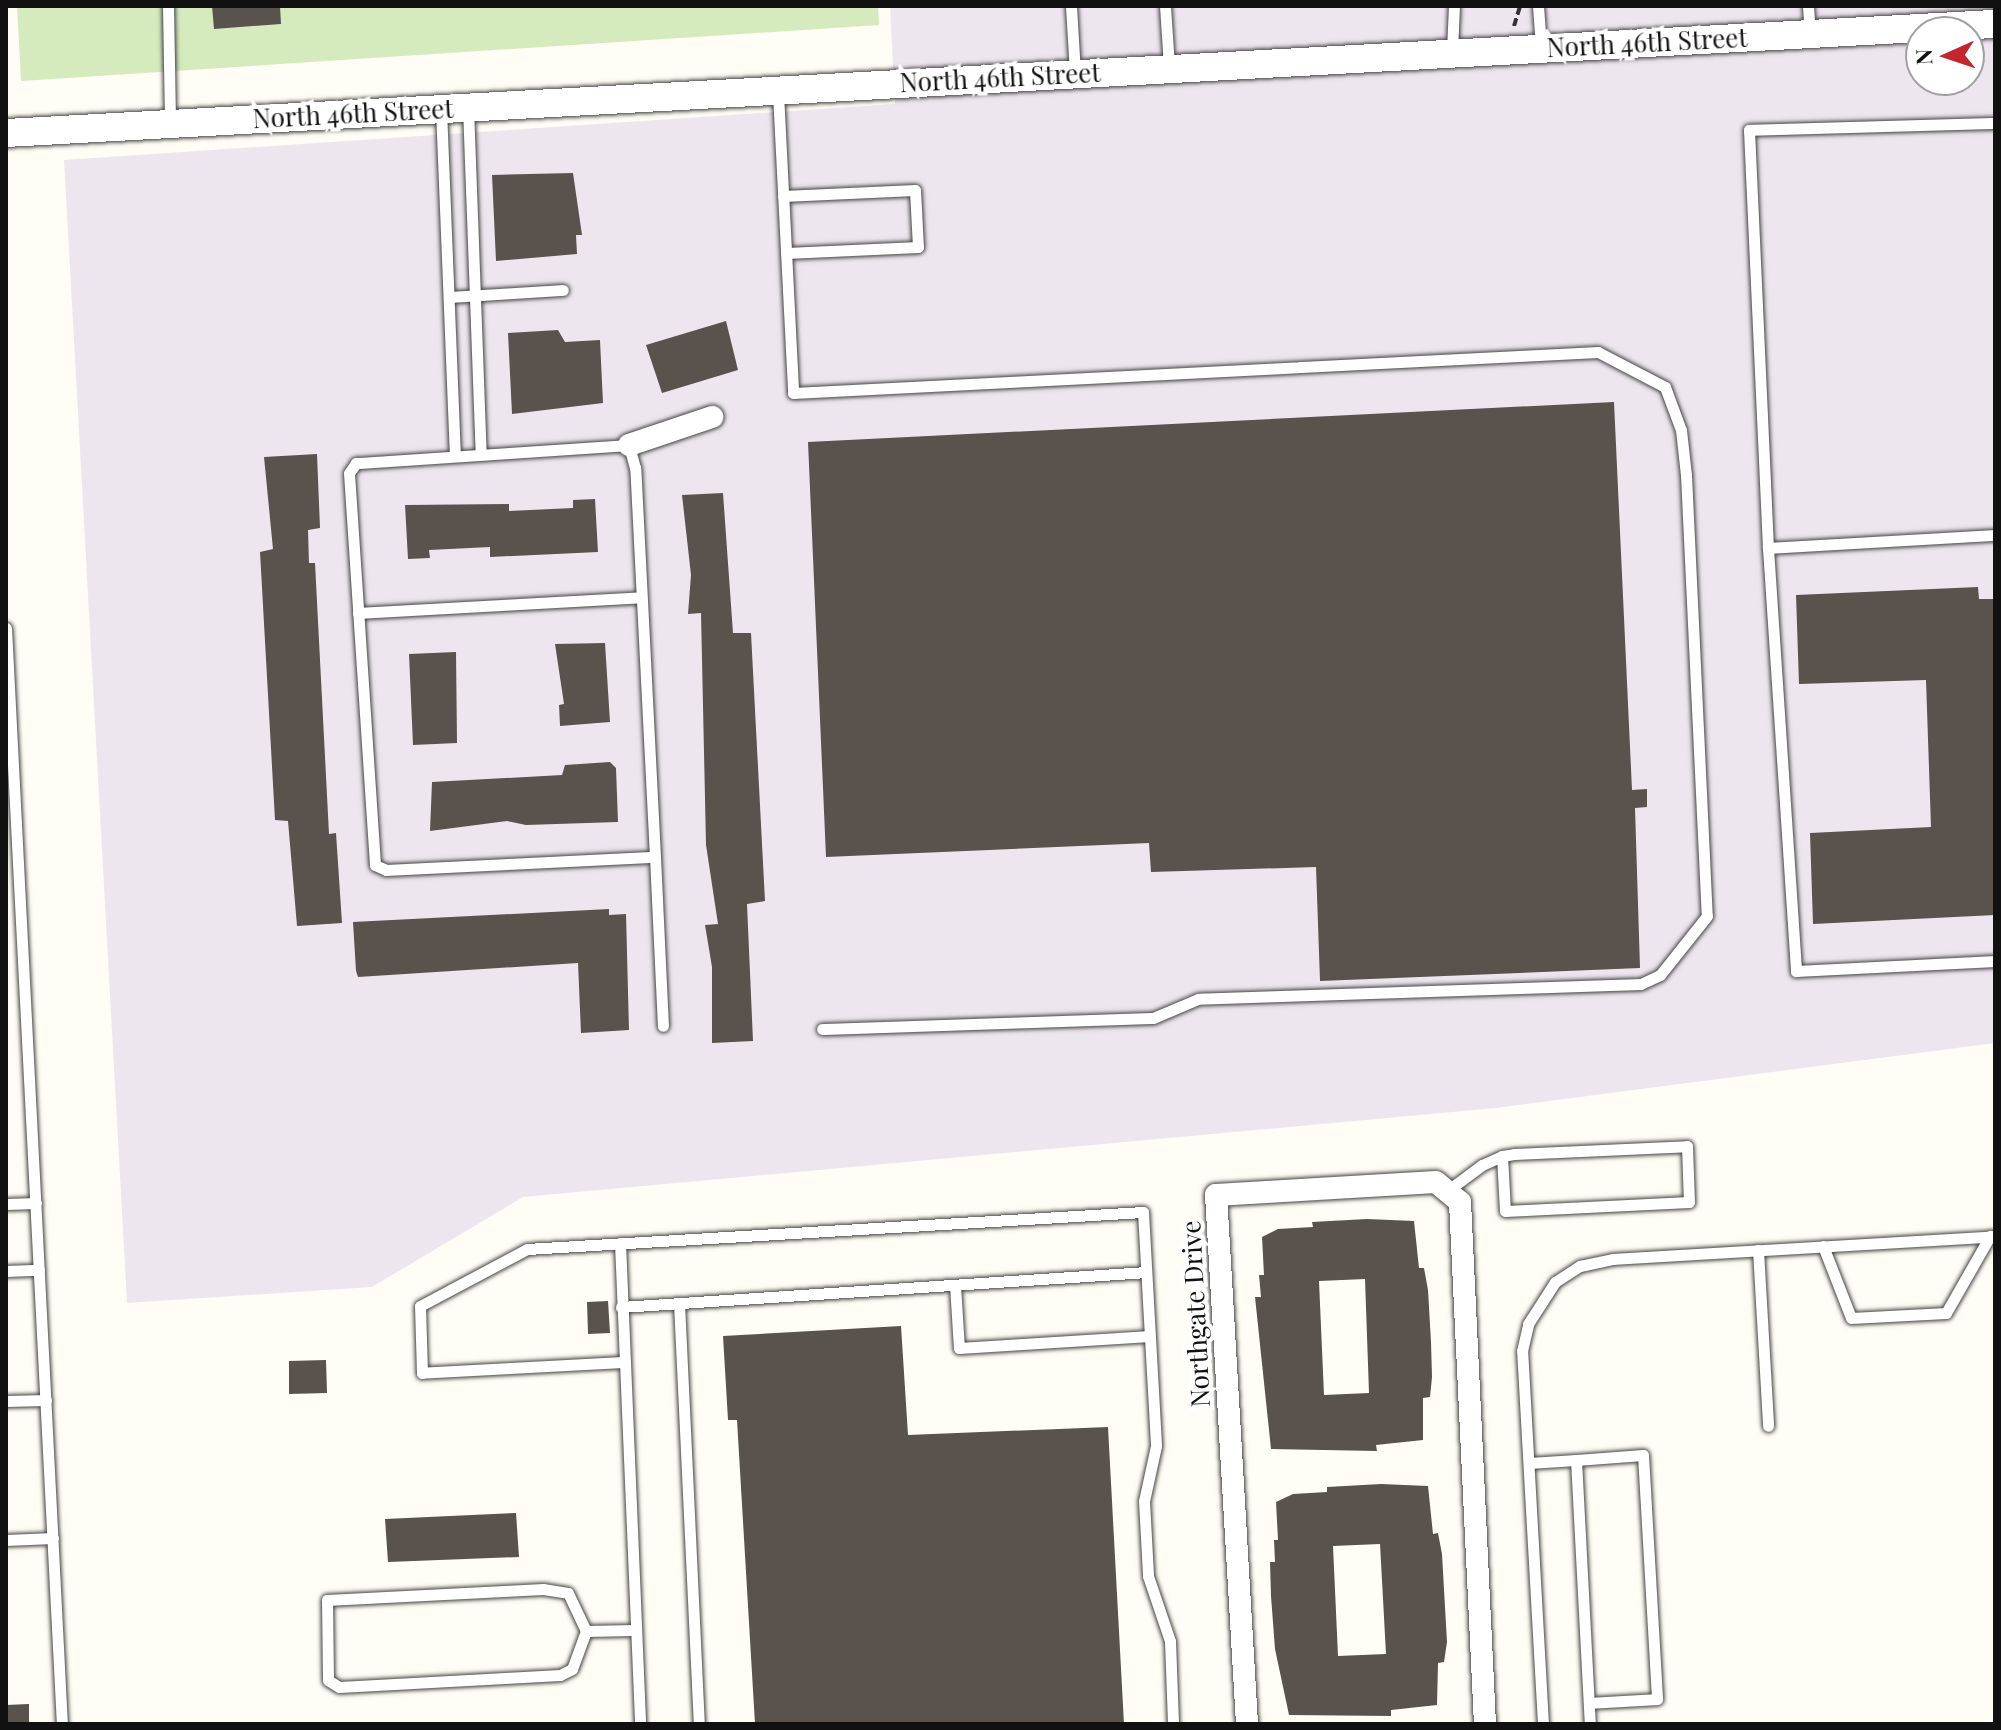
<!DOCTYPE html>
<style>
body{margin:0}
#map{position:relative;width:2001px;height:1730px;overflow:hidden;background:#fffdf5;font-family:"Playfair Display",serif}
div>[style]{position:absolute}
.industrial>*{inset:0;background:#eee6ef}
.green>*{inset:0;background:#d5ebbd}
.building>*{inset:0;background:#5a524d}
.path>*{height:4px;margin-top:-2px;transform-origin:0;background:repeating-linear-gradient(90deg,#333 0 8px,transparent 0 12px)}
.roads{filter:drop-shadow(0 0 2px #444) drop-shadow(0 0 2px #444)}
.service>*{height:11px;margin:-5.5px;padding:0 5.5px;transform-origin:5.5px;border-radius:5.5px;background:#fff}
.minor>*{height:22px;margin:-11px;padding:0 11px;transform-origin:11px;border-radius:11px;background:#fff}
.tertiary>*{height:28px;margin:-14px;padding:0 14px;transform-origin:14px;border-radius:14px;background:#fff}
span{translate:-50% -50%;white-space:nowrap;text-align:center;line-height:1.15;-webkit-text-stroke:8px #fff;paint-order:stroke}
.street-label{font-size:26px;color:#111}
.frame{position:absolute;inset:0;border:8px solid #111;pointer-events:none}
.north{position:absolute;left:1905px;top:16px;width:80px;height:80px;box-sizing:border-box;background:#fff;border:2px solid #a0a0a0;border-radius:50%;rotate:267deg;font-size:22px;font-weight:700;line-height:32px;text-align:center;color:#111}
.north::after{content:'';display:block;margin:auto;width:28px;height:36px;background:#c4262e;clip-path:polygon(50% 0,100% 100%,50% 72%,0 100%)}
</style>
<div id="map">
<div class="industrial">
<div style="clip-path:polygon(evenodd,890px 6px,1995px 6px,1995px 1043px,1496px 1108px,523px 1197px,372px 1287px,127px 1303px,64px 160px,895px 104px,890px 6px,1921px 32px,1969px 32px,1969px 80px,1921px 80px,1921px 32px)"></div>
</div>
<div class="green">
<div style="clip-path:polygon(17px 6px,878px 6px,879px 25px,21px 81px)"></div>
</div>
<div class="building">
<div style="clip-path:polygon(212px 6px,280px 6px,281px 24px,214px 29px)"></div>
<div style="clip-path:polygon(573px 173px,582px 235px,576px 235px,577px 254px,496px 261px,492px 175px)"></div>
<div style="clip-path:polygon(726px 321px,738px 370px,662px 393px,646px 345px)"></div>
<div style="clip-path:polygon(558px 330px,565px 342px,600px 340px,603px 403px,512px 414px,508px 333px)"></div>
<div style="clip-path:polygon(1614px 402px,1632px 790px,1647px 789px,1647px 807px,1635px 808px,1640px 968px,1320px 981px,1316px 867px,1151px 872px,1149px 843px,826px 857px,808px 442px)"></div>
<div style="clip-path:polygon(317px 454px,320px 528px,308px 530px,309px 563px,315px 563px,329px 834px,336px 833px,342px 923px,297px 926px,288px 821px,275px 820px,260px 552px,273px 549px,264px 457px)"></div>
<div style="clip-path:polygon(723px 493px,733px 633px,751px 633px,765px 901px,747px 904px,753px 1041px,712px 1043px,712px 967px,705px 925px,718px 924px,706px 845px,701px 613px,688px 614px,691px 575px,682px 495px)"></div>
<div style="clip-path:polygon(595px 499px,598px 552px,490px 557px,490px 547px,429px 550px,430px 558px,408px 559px,405px 505px,509px 504px,509px 511px,573px 508px,573px 500px)"></div>
<div style="clip-path:polygon(1978px 587px,1979px 599px,1993px 599px,1995px 612px,1995px 915px,1813px 924px,1810px 833px,1931px 827px,1926px 680px,1799px 684px,1796px 595px)"></div>
<div style="clip-path:polygon(605px 643px,610px 722px,560px 726px,559px 705px,564px 704px,555px 644px)"></div>
<div style="clip-path:polygon(456px 652px,457px 743px,413px 745px,409px 654px)"></div>
<div style="clip-path:polygon(610px 762px,616px 768px,618px 822px,526px 825px,507px 821px,430px 831px,432px 782px,562px 775px,565px 765px)"></div>
<div style="clip-path:polygon(609px 909px,609px 915px,626px 914px,629px 1030px,581px 1033px,578px 963px,358px 977px,356px 971px,353px 922px)"></div>
<div style="clip-path:polygon(evenodd,1367px 1219px,1414px 1221px,1419px 1268px,1424px 1268px,1428px 1290px,1431px 1342px,1432px 1377px,1430px 1397px,1423px 1398px,1423px 1440px,1376px 1445px,1377px 1451px,1271px 1449px,1255px 1297px,1261px 1297px,1259px 1275px,1264px 1275px,1262px 1237px,1278px 1229px,1313px 1227px,1312px 1222px,1367px 1219px,1365px 1279px,1369px 1393px,1324px 1395px,1319px 1281px,1365px 1279px)"></div>
<div style="clip-path:polygon(608px 1301px,610px 1333px,588px 1334px,587px 1302px)"></div>
<div style="clip-path:polygon(901px 1326px,908px 1435px,1108px 1427px,1124px 1724px,755px 1724px,737px 1420px,728px 1420px,723px 1336px)"></div>
<div style="clip-path:polygon(326px 1360px,327px 1393px,289px 1394px,289px 1361px)"></div>
<div style="clip-path:polygon(evenodd,1381px 1484px,1428px 1486px,1433px 1534px,1438px 1533px,1442px 1554px,1445px 1607px,1447px 1642px,1444px 1662px,1438px 1663px,1437px 1705px,1391px 1710px,1391px 1716px,1289px 1715px,1275px 1649px,1271px 1596px,1270px 1562px,1275px 1562px,1274px 1540px,1278px 1540px,1276px 1502px,1293px 1494px,1327px 1492px,1327px 1487px,1381px 1484px,1380px 1544px,1386px 1654px,1338px 1656px,1333px 1546px,1380px 1544px)"></div>
<div style="clip-path:polygon(516px 1513px,519px 1557px,388px 1562px,385px 1519px)"></div>
<div style="clip-path:polygon(29px 1704px,29px 1724px,6px 1724px,6px 1705px)"></div>
</div>
<div class="path">
<div style="left:1514px;top:26px;width:21px;rotate:-73deg"></div>
</div>
<div class="roads">
<div class="service">
<div style="left:168px;top:6px;width:117px;rotate:89deg"></div>
<div style="left:1071px;top:6px;width:67px;rotate:86.6deg"></div>
<div style="left:1165px;top:6px;width:61px;rotate:86.2deg"></div>
<div style="left:1538px;top:6px;width:41px;rotate:85.8deg"></div>
<div style="left:1808px;top:6px;width:27px;rotate:86deg"></div>
<div style="left:1452px;top:51px;width:45px;rotate:-87.5deg"></div>
<div style="left:778px;top:93px;width:300px;rotate:87.1deg"></div>
<div style="left:793px;top:393px;width:806px;rotate:-2.92deg"></div>
<div style="left:1598px;top:352px;width:76px;rotate:27.6deg"></div>
<div style="left:1665px;top:387px;width:46px;rotate:69.6deg"></div>
<div style="left:1681px;top:430px;width:45px;rotate:83.7deg"></div>
<div style="left:1686px;top:475px;width:441px;rotate:87.3deg"></div>
<div style="left:1707px;top:916px;width:75px;rotate:128.5deg"></div>
<div style="left:1660px;top:975px;width:21px;rotate:155deg"></div>
<div style="left:1641px;top:984px;width:443px;rotate:178.1deg"></div>
<div style="left:1198px;top:999px;width:49px;rotate:157.1deg"></div>
<div style="left:1153px;top:1018px;width:331px;rotate:178.1deg"></div>
<div style="left:468px;top:107px;width:347px;rotate:87.9deg"></div>
<div style="left:441px;top:109px;width:347px;rotate:87.7deg"></div>
<div style="left:1995px;top:123px;width:246px;rotate:178.4deg"></div>
<div style="left:1749px;top:130px;width:418px;rotate:87.4deg"></div>
<div style="left:1768px;top:548px;width:227px;rotate:-3.3deg"></div>
<div style="left:783px;top:196px;width:132px;rotate:-2.6deg"></div>
<div style="left:915px;top:190px;width:57px;rotate:87deg"></div>
<div style="left:918px;top:247px;width:132px;rotate:177.4deg"></div>
<div style="left:451px;top:297px;width:112px;rotate:-3.6deg"></div>
<div style="left:1768px;top:548px;width:424px;rotate:86.2deg"></div>
<div style="left:1796px;top:971px;width:199px;rotate:-2.9deg"></div>
<div style="left:358px;top:613px;width:283px;rotate:-3.2deg"></div>
<div style="left:6px;top:628px;width:1097px;rotate:87.08deg"></div>
<div style="left:655px;top:857px;width:390px;rotate:-92.9deg"></div>
<div style="left:635px;top:468px;width:24px;rotate:-105deg"></div>
<div style="left:629px;top:445px;width:274px;rotate:176.2deg"></div>
<div style="left:356px;top:463px;width:12px;rotate:125deg"></div>
<div style="left:349px;top:473px;width:393px;rotate:86.2deg"></div>
<div style="left:375px;top:865px;width:12px;rotate:24deg"></div>
<div style="left:386px;top:870px;width:269px;rotate:-2.8deg"></div>
<div style="left:655px;top:857px;width:169px;rotate:87.3deg"></div>
<div style="left:1447px;top:1191px;width:44px;rotate:-36.6deg"></div>
<div style="left:1482px;top:1165px;width:22px;rotate:-24deg"></div>
<div style="left:1502px;top:1156px;width:12px;rotate:-9deg"></div>
<div style="left:1514px;top:1154px;width:173px;rotate:-2.6deg"></div>
<div style="left:1687px;top:1146px;width:56px;rotate:88deg"></div>
<div style="left:1689px;top:1202px;width:184px;rotate:177.2deg"></div>
<div style="left:1505px;top:1211px;width:55px;rotate:-93.1deg"></div>
<div style="left:6px;top:1204px;width:30px;rotate:-2deg"></div>
<div style="left:620px;top:1243px;width:481px;rotate:87.6deg"></div>
<div style="left:1823px;top:1246px;width:77px;rotate:68.7deg"></div>
<div style="left:1851px;top:1318px;width:95px;rotate:-3deg"></div>
<div style="left:1946px;top:1313px;width:89px;rotate:-60.3deg"></div>
<div style="left:1758px;top:1250px;width:176px;rotate:86.7deg"></div>
<div style="left:6px;top:1271px;width:33px;rotate:-2deg"></div>
<div style="left:955px;top:1285px;width:63px;rotate:86.4deg"></div>
<div style="left:959px;top:1348px;width:191px;rotate:-3.6deg"></div>
<div style="left:679px;top:1303px;width:421px;rotate:87.3deg"></div>
<div style="left:621px;top:1307px;width:526px;rotate:-3.81deg"></div>
<div style="left:622px;top:1362px;width:200px;rotate:176.9deg"></div>
<div style="left:422px;top:1373px;width:67px;rotate:-91.7deg"></div>
<div style="left:420px;top:1306px;width:121px;rotate:-28deg"></div>
<div style="left:527px;top:1249px;width:617px;rotate:-3.44deg"></div>
<div style="left:1143px;top:1212px;width:234px;rotate:86.8deg"></div>
<div style="left:1156px;top:1446px;width:56px;rotate:102.3deg"></div>
<div style="left:1144px;top:1501px;width:75px;rotate:86.9deg"></div>
<div style="left:1148px;top:1576px;width:69px;rotate:71.3deg"></div>
<div style="left:1170px;top:1641px;width:83px;rotate:87.9deg"></div>
<div style="left:6px;top:1401px;width:40px;rotate:-1.4deg"></div>
<div style="left:1576px;top:1460px;width:67px;rotate:-4.3deg"></div>
<div style="left:1643px;top:1455px;width:244px;rotate:86.7deg"></div>
<div style="left:1657px;top:1699px;width:68px;rotate:176.6deg"></div>
<div style="left:1529px;top:1463px;width:47px;rotate:-3.7deg"></div>
<div style="left:1576px;top:1460px;width:264px;rotate:87deg"></div>
<div style="left:6px;top:1540px;width:47px;rotate:-2.4deg"></div>
<div style="left:543px;top:1589px;width:25px;rotate:9deg"></div>
<div style="left:568px;top:1593px;width:42px;rotate:64.7deg"></div>
<div style="left:586px;top:1631px;width:40px;rotate:110.2deg"></div>
<div style="left:572px;top:1669px;width:13px;rotate:153deg"></div>
<div style="left:560px;top:1675px;width:221px;rotate:176.9deg"></div>
<div style="left:339px;top:1687px;width:13px;rotate:-148deg"></div>
<div style="left:328px;top:1680px;width:80px;rotate:-90.7deg"></div>
<div style="left:327px;top:1600px;width:216px;rotate:-2.9deg"></div>
<div style="left:586px;top:1631px;width:48px;rotate:-1.2deg"></div>
<div style="left:1543px;top:1724px;width:374px;rotate:-93.2deg"></div>
<div style="left:1522px;top:1351px;width:28px;rotate:-77deg"></div>
<div style="left:1528px;top:1324px;width:50px;rotate:-57.3deg"></div>
<div style="left:1555px;top:1282px;width:30px;rotate:-33deg"></div>
<div style="left:1580px;top:1266px;width:34px;rotate:-12deg"></div>
<div style="left:1613px;top:1259px;width:383px;rotate:-3.4deg"></div>
</div>
<div class="minor">
<div style="left:629px;top:445px;width:88px;rotate:-18.6deg"></div>
<div style="left:1247px;top:1724px;width:530px;rotate:-93.35deg"></div>
<div style="left:1216px;top:1195px;width:220px;rotate:-3.4deg"></div>
<div style="left:1436px;top:1182px;width:31px;rotate:40deg"></div>
<div style="left:1460px;top:1202px;width:523px;rotate:87.26deg"></div>
</div>
<div class="tertiary">
<div style="left:6px;top:133px;width:1992px;rotate:-3.14deg"></div>
</div>
</div>
<div class="street-label">
<span style="left:1647px;top:42px;rotate:-3deg">North 46th Street</span>
<span style="left:1000px;top:77px;rotate:-3deg">North 46th Street</span>
<span style="left:353px;top:113px;rotate:-3deg">North 46th Street</span>
<span style="left:1195px;top:1314px;rotate:-93deg">Northgate Drive</span>
</div>
<div class="frame"></div>
<div class="north">N</div>
</div>
